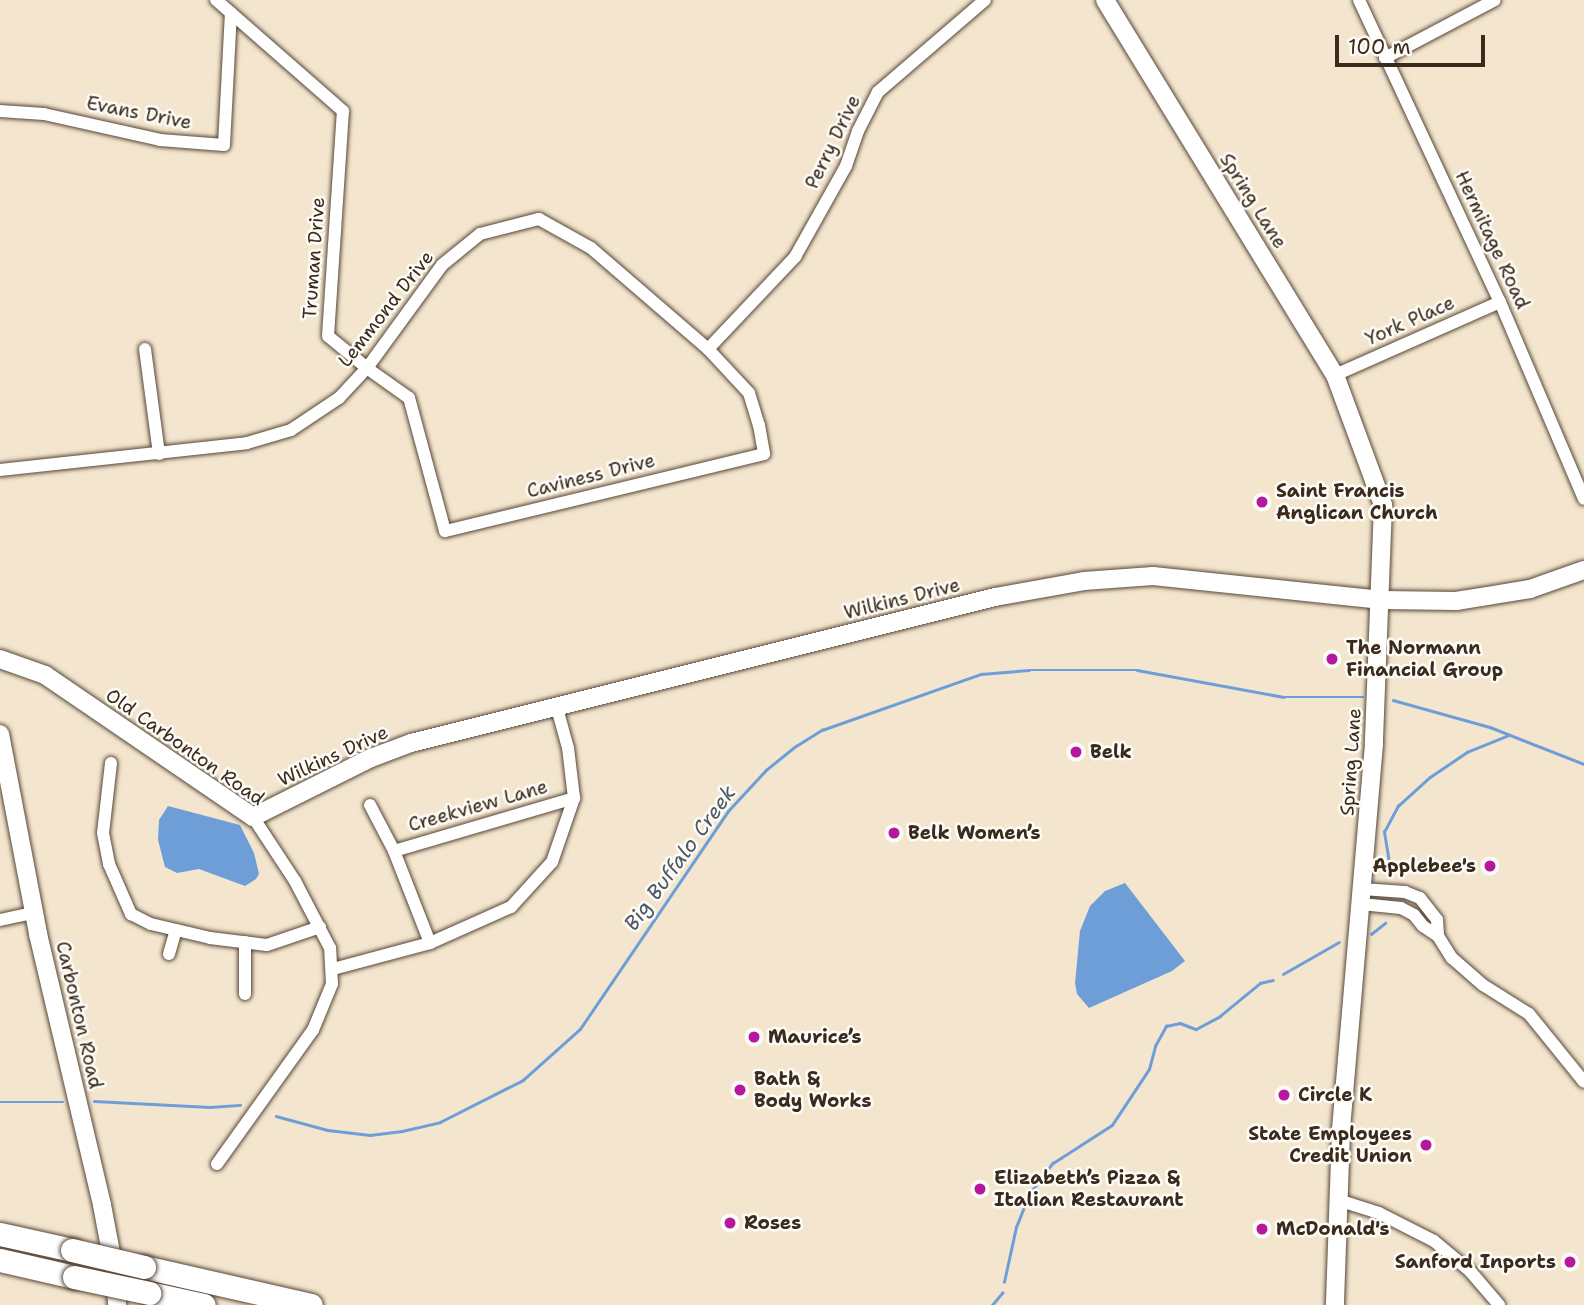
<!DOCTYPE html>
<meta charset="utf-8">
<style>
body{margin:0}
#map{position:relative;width:1584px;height:1305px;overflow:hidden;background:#f4e6ce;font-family:"Shantell Sans",sans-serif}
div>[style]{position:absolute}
.water>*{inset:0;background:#6e9ed8}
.stream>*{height:2.5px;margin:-1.25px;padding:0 1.25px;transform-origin:1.25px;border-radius:1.25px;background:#6e9ed8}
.roads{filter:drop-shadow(0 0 2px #574638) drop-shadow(0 0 2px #574638)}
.street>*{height:12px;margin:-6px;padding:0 6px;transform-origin:6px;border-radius:6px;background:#fff}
.secondary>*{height:18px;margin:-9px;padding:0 9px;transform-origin:9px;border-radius:9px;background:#fff}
.highway>*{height:23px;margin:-11.5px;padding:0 11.5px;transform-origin:11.5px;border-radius:11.5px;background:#fff}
.bridges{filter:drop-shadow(0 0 2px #574638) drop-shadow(0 0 2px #574638)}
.highway-bridge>*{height:23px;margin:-11.5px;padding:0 11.5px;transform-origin:11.5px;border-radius:11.5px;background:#fff}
.dots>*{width:19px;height:19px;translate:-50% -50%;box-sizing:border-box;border:4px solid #fdfcf7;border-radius:50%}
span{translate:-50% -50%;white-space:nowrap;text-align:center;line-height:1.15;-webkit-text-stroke:5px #fdfcf7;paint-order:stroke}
.street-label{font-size:19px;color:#3b2a1e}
.poi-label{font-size:19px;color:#3b2a1e;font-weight:700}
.left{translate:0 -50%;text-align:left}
.right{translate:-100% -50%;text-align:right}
.water-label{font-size:21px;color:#4f5868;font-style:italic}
.scale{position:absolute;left:1335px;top:35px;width:150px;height:32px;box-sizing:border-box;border:4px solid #3b2a1e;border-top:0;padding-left:9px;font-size:21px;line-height:24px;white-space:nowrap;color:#3b2a1e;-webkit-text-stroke:5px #fdfcf7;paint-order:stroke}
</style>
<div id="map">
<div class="water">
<div style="clip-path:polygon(168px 806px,240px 825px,254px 853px,259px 874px,256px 879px,245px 886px,199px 869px,177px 873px,165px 867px,158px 840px,159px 820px)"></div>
<div style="clip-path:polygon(1125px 883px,1185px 961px,1172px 971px,1089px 1008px,1077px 994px,1075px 983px,1080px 931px,1090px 906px,1105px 891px)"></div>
</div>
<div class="stream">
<div style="left:1393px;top:700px;width:101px;rotate:15.6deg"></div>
<div style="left:1490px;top:727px;width:101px;rotate:21.5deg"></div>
<div style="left:1391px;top:875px;width:44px;rotate:-99.2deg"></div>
<div style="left:1384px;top:832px;width:30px;rotate:-62deg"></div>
<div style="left:1398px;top:806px;width:43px;rotate:-42.2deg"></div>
<div style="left:1430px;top:777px;width:45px;rotate:-34deg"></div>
<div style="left:1467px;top:752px;width:45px;rotate:-22deg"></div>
<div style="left:1371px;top:934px;width:18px;rotate:-38deg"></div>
<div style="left:1283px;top:974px;width:64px;rotate:-29.7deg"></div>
<div style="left:94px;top:1101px;width:116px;rotate:3deg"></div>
<div style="left:210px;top:1107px;width:30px;rotate:-4deg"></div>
<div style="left:0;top:1102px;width:63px"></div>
<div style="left:276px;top:1116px;width:54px;rotate:15.1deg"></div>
<div style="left:328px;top:1130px;width:42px;rotate:6.8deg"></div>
<div style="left:370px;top:1135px;width:32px;rotate:-7deg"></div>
<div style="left:402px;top:1131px;width:39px;rotate:-13deg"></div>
<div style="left:440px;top:1122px;width:93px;rotate:-26.8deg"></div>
<div style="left:523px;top:1080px;width:76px;rotate:-41.8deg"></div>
<div style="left:580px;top:1029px;width:263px;rotate:-55.8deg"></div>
<div style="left:728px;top:811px;width:56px;rotate:-47.2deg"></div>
<div style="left:766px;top:770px;width:38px;rotate:-39deg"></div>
<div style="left:796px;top:746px;width:31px;rotate:-32deg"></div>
<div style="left:822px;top:730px;width:169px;rotate:-19.4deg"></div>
<div style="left:981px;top:674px;width:48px;rotate:-4.8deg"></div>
<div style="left:1029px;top:670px;width:108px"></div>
<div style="left:1137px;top:670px;width:149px;rotate:10.4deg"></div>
<div style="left:1284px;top:697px;width:79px"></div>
<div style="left:1004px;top:1282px;width:56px;rotate:-77.7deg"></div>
<div style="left:1016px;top:1227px;width:37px;rotate:-68deg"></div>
<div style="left:1030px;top:1193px;width:38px;rotate:-53deg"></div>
<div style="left:1053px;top:1163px;width:70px;rotate:-32.8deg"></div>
<div style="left:1112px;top:1125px;width:67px;rotate:-56.5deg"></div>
<div style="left:1149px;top:1069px;width:24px;rotate:-75deg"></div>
<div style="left:1155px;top:1046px;width:23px;rotate:-61deg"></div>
<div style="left:1166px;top:1026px;width:14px;rotate:-12deg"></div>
<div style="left:1180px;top:1023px;width:17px;rotate:21deg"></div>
<div style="left:1196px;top:1029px;width:27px;rotate:-28deg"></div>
<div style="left:1220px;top:1016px;width:52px;rotate:-39.5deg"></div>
<div style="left:1260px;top:983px;width:13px;rotate:-13deg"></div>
<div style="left:992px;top:1305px;width:16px;rotate:-50deg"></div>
</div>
<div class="roads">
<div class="street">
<div style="left:1359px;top:0;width:333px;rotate:65deg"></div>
<div style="left:1500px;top:302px;width:214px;rotate:66.9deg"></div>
<div style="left:1385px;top:58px;width:124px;rotate:-27.8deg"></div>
<div style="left:0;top:111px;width:44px;rotate:3.9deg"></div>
<div style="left:44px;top:114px;width:119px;rotate:12.6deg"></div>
<div style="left:160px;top:140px;width:64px;rotate:4.5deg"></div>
<div style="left:224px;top:145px;width:132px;rotate:-87deg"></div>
<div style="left:145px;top:349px;width:106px;rotate:82.4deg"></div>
<div style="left:708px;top:349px;width:127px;rotate:-46.6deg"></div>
<div style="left:795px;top:257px;width:104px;rotate:-60.7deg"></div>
<div style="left:846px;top:166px;width:37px;rotate:-71deg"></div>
<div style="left:858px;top:131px;width:44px;rotate:-62.9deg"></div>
<div style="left:878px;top:92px;width:141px;rotate:-40.7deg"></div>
<div style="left:1335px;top:375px;width:180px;rotate:-23.9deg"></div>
<div style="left:0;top:470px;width:248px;rotate:-6.2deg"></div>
<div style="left:247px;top:443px;width:46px;rotate:-16.5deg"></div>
<div style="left:291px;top:430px;width:58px;rotate:-33.7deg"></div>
<div style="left:339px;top:398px;width:41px;rotate:-47deg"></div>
<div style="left:367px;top:368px;width:127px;rotate:-53.9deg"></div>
<div style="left:442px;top:265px;width:49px;rotate:-39.2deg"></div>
<div style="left:480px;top:234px;width:61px;rotate:-14.3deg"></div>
<div style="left:539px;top:219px;width:60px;rotate:29.1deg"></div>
<div style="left:591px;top:248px;width:155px;rotate:40.8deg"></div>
<div style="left:708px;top:349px;width:60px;rotate:47deg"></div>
<div style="left:749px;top:393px;width:34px;rotate:73deg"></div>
<div style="left:759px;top:425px;width:29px;rotate:80deg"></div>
<div style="left:764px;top:454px;width:328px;rotate:166.4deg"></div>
<div style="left:445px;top:531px;width:138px;rotate:-105.1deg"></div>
<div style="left:409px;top:398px;width:52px;rotate:-144.5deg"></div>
<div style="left:367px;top:368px;width:50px;rotate:-140.6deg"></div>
<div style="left:328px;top:336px;width:225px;rotate:-86.2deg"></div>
<div style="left:343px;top:111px;width:169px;rotate:-138.8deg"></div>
<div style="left:111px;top:763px;width:70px;rotate:96.5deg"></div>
<div style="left:103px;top:833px;width:32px;rotate:79deg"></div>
<div style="left:109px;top:864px;width:55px;rotate:66.3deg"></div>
<div style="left:131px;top:914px;width:22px;rotate:27deg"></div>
<div style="left:151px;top:924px;width:61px;rotate:13.3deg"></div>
<div style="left:210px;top:938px;width:57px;rotate:7deg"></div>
<div style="left:267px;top:945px;width:56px;rotate:-18.8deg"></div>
<div style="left:370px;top:805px;width:52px;rotate:62.4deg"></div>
<div style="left:394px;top:851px;width:99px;rotate:68.6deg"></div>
<div style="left:394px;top:851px;width:188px;rotate:-16.4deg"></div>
<div style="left:1362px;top:889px;width:43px;rotate:4deg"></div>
<div style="left:1405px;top:892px;width:16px;rotate:22deg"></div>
<div style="left:1420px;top:898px;width:28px;rotate:52deg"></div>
<div style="left:1437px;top:920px;width:16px;rotate:86deg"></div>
<div style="left:1361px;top:904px;width:40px;rotate:5.7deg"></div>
<div style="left:1401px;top:908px;width:15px;rotate:28deg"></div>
<div style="left:1414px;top:915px;width:14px;rotate:51deg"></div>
<div style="left:1423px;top:926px;width:18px;rotate:34deg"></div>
<div style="left:1438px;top:936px;width:26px;rotate:58deg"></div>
<div style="left:1452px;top:958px;width:41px;rotate:41.1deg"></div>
<div style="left:1483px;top:985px;width:54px;rotate:32.2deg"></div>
<div style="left:1529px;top:1014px;width:87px;rotate:51deg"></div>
<div style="left:0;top:920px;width:35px;rotate:-12deg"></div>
<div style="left:245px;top:942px;width:52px;rotate:90deg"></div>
<div style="left:169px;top:954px;width:25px;rotate:-74deg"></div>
<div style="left:333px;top:969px;width:100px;rotate:-15deg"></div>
<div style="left:430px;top:943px;width:89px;rotate:-24deg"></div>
<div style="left:511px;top:907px;width:61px;rotate:-47.7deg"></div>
<div style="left:552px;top:862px;width:68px;rotate:-71deg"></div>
<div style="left:574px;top:798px;width:50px;rotate:-96.8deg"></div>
<div style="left:568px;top:748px;width:41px;rotate:-105.4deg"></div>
<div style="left:217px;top:1164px;width:165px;rotate:-54.4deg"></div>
<div style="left:313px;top:1030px;width:50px;rotate:-67.6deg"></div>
<div style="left:332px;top:984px;width:36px;rotate:-93deg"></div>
<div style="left:330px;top:948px;width:76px;rotate:-117.6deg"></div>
<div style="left:295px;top:881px;width:77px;rotate:-123.3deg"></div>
<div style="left:1338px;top:1200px;width:43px;rotate:17.6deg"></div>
<div style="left:1379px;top:1213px;width:62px;rotate:27deg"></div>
<div style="left:1434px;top:1241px;width:47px;rotate:39.8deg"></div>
<div style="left:1470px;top:1271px;width:45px;rotate:49.5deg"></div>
</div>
<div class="secondary">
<div style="left:1105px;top:0;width:440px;rotate:58.5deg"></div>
<div style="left:1335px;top:375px;width:139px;rotate:69.7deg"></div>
<div style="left:1383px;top:505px;width:239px;rotate:92.2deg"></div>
<div style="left:1374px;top:744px;width:387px;rotate:94.9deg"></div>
<div style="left:1341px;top:1130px;width:175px;rotate:92deg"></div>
<div style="left:0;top:659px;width:48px;rotate:19.6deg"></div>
<div style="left:45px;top:675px;width:252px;rotate:34.3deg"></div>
<div style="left:253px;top:817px;width:132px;rotate:-26.6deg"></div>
<div style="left:371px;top:758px;width:43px;rotate:-20.6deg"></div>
<div style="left:411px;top:743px;width:602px;rotate:-14.04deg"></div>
<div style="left:995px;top:597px;width:90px;rotate:-10.2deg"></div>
<div style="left:1084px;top:581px;width:69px;rotate:-4.1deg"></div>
<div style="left:1153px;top:576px;width:230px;rotate:6deg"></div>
<div style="left:1382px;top:600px;width:74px;rotate:0.8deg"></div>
<div style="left:1456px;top:601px;width:75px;rotate:-9.2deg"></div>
<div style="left:1530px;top:589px;width:57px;rotate:-19.4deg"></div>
<div style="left:0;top:734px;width:204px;rotate:79.2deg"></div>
<div style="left:38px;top:934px;width:278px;rotate:76.7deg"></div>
<div style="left:102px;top:1205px;width:70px;rotate:79.3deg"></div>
<div style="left:115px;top:1274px;width:31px;rotate:86deg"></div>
</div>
<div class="highway">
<div style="left:0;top:1234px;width:74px;rotate:12.5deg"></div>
<div style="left:0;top:1260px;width:76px;rotate:12.9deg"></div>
<div style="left:144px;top:1267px;width:171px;rotate:12.8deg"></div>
<div style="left:149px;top:1293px;width:56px;rotate:12.3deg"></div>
</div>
</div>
<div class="bridges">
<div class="highway-bridge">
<div style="left:72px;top:1250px;width:74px;rotate:13.3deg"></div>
<div style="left:74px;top:1277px;width:77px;rotate:12deg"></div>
</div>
</div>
<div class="dots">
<div style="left:1262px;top:502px;background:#b5179e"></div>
<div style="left:1332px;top:659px;background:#b5179e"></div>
<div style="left:1076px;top:752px;background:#b5179e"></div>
<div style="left:894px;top:833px;background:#b5179e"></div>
<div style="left:1490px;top:866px;background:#b5179e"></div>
<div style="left:754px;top:1037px;background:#b5179e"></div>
<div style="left:740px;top:1090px;background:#b5179e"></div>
<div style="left:1284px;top:1095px;background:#b5179e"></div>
<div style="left:1426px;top:1145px;background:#b5179e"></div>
<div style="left:980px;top:1189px;background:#b5179e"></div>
<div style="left:730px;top:1223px;background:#b5179e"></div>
<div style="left:1262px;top:1229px;background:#b5179e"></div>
<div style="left:1570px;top:1262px;background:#b5179e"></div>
</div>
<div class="street-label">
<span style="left:139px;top:113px;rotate:11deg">Evans Drive</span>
<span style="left:833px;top:142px;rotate:-64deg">Perry Drive</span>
<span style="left:1253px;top:201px;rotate:58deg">Spring Lane</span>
<span style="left:1492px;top:240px;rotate:65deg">Hermitage Road</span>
<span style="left:314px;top:258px;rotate:-86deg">Truman Drive</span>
<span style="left:386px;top:309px;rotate:-52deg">Lemmond Drive</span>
<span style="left:1410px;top:321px;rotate:-24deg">York Place</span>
<span style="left:591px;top:476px;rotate:-14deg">Caviness Drive</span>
<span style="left:902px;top:599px;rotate:-14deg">Wilkins Drive</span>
<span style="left:185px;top:747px;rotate:35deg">Old Carbonton Road</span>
<span style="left:333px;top:756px;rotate:-25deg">Wilkins Drive</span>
<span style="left:1351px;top:762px;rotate:-86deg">Spring Lane</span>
<span style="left:478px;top:806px;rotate:-16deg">Creekview Lane</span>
<span style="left:79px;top:1015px;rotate:77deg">Carbonton Road</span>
</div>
<div class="poi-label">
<span class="left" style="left:1276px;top:502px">Saint Francis<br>Anglican Church</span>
<span class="left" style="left:1346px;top:659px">The Normann<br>Financial Group</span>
<span class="left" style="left:1090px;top:752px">Belk</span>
<span class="left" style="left:908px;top:833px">Belk Women’s</span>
<span class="right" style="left:1476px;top:866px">Applebee's</span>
<span class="left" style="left:768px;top:1037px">Maurice’s</span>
<span class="left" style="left:754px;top:1090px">Bath &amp;<br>Body Works</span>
<span class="left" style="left:1298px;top:1095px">Circle K</span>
<span class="right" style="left:1412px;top:1145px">State Employees<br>Credit Union</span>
<span class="left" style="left:994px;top:1189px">Elizabeth’s Pizza &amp;<br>Italian Restaurant</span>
<span class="left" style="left:744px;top:1223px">Roses</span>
<span class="left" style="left:1276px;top:1229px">McDonald's</span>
<span class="right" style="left:1556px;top:1262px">Sanford Inports</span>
</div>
<div class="water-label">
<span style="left:680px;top:858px;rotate:-54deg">Big Buffalo Creek</span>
</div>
<div class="scale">100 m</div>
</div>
